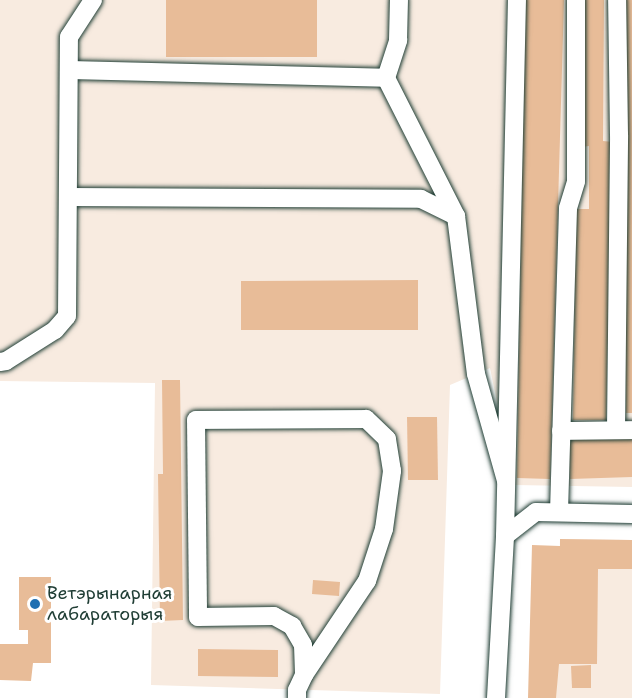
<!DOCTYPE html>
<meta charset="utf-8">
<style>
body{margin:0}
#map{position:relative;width:632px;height:698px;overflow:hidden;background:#fff;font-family:"Shantell Sans",sans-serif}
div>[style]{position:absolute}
.built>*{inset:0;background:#f8ebe0}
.building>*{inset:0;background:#e8bc98}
.roads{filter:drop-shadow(0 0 2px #1f3d34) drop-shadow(0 0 2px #1f3d34)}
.minor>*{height:18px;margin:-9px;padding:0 9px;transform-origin:9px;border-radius:9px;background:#fff}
.dots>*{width:16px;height:16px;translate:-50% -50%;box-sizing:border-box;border:3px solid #fff;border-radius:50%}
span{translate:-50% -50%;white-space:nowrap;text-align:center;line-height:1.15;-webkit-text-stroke:6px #fff;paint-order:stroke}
.poi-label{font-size:18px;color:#1f3d34}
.left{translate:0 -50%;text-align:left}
</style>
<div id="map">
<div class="built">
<div style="clip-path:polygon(0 0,632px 0,632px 487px,514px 485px,490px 368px,450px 385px,440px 694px,151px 685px,155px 383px,0 381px)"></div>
<div style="clip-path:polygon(560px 539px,632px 540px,632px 698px,556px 698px)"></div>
</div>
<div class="building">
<div style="clip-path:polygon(166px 0,317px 0,317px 57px,166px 57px)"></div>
<div style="clip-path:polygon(525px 0,564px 0,550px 479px,517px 478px)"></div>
<div style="clip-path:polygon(581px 0,604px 0,603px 141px,613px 142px,606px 420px,573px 420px,576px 209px,589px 209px,589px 146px,581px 147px)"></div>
<div style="clip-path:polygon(622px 0,632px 0,632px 413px,626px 413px)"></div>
<div style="clip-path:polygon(418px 280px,418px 330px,241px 330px,241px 281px)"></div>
<div style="clip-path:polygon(162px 380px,180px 380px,183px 620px,160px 621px,158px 474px,163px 474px)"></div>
<div style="clip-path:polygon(407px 417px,437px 417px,438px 480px,408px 480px)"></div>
<div style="clip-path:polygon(632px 437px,632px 477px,570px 479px,568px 439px)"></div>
<div style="clip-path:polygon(560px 539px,632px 540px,632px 569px,598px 569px,597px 664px,559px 664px,556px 698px,528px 698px,532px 545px,560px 546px)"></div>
<div style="clip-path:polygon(19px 577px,51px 577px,51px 663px,33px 663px,31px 681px,0 680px,0 644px,28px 644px,28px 630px,19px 630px)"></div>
<div style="clip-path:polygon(313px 580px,340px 582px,339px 596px,312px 594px)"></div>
<div style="clip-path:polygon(198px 649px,278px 650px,278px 677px,198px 676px)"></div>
<div style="clip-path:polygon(591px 665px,591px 688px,572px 688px,571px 666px)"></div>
</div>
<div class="roads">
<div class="minor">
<div style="left:69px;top:70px;width:317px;rotate:1.4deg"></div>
<div style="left:386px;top:78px;width:155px;rotate:63.1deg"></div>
<div style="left:386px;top:78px;width:40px;rotate:-72deg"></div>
<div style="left:398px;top:40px;width:40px;rotate:-88.6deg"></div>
<div style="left:68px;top:197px;width:353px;rotate:0.3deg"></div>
<div style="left:421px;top:199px;width:39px;rotate:26deg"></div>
<div style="left:456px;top:216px;width:159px;rotate:82.8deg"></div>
<div style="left:476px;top:374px;width:111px;rotate:74.3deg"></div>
<div style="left:0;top:362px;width:6px;rotate:-9deg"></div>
<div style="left:6px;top:361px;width:58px;rotate:-32.3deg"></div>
<div style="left:55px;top:330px;width:18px;rotate:-49deg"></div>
<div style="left:67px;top:316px;width:279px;rotate:-89.6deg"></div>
<div style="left:69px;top:37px;width:44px;rotate:-57deg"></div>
<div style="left:616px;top:430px;width:295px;rotate:-89.4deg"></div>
<div style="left:619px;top:135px;width:135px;rotate:-90.8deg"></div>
<div style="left:561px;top:431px;width:71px;rotate:-0.8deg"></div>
<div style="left:559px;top:512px;width:304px;rotate:-88.3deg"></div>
<div style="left:568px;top:208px;width:28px;rotate:-73deg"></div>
<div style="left:576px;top:181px;width:181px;rotate:-90deg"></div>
<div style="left:505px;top:536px;width:536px;rotate:-88.72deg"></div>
<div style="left:297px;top:698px;width:8px;rotate:-90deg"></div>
<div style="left:297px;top:690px;width:17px;rotate:-65deg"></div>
<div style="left:304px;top:675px;width:113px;rotate:-56.2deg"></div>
<div style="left:367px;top:581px;width:55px;rotate:-71.9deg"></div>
<div style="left:384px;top:529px;width:59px;rotate:-82.1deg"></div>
<div style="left:392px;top:471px;width:32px;rotate:-99deg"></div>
<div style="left:387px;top:439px;width:29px;rotate:-136deg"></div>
<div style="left:366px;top:419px;width:170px;rotate:179.7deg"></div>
<div style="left:196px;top:420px;width:197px;rotate:89.4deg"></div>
<div style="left:198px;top:617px;width:76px;rotate:-0.8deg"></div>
<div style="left:274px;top:616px;width:21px;rotate:29deg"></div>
<div style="left:292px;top:626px;width:22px;rotate:60deg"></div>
<div style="left:303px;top:645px;width:30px;rotate:88deg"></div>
<div style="left:496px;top:698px;width:162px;rotate:-86.8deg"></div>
<div style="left:505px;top:536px;width:39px;rotate:-38deg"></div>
<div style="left:536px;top:512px;width:96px;rotate:1.2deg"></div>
</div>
</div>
<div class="dots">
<div style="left:35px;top:604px;background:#1f6fb2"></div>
</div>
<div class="poi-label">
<span class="left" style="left:47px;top:604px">Ветэрынарная<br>лабараторыя</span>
</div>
</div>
